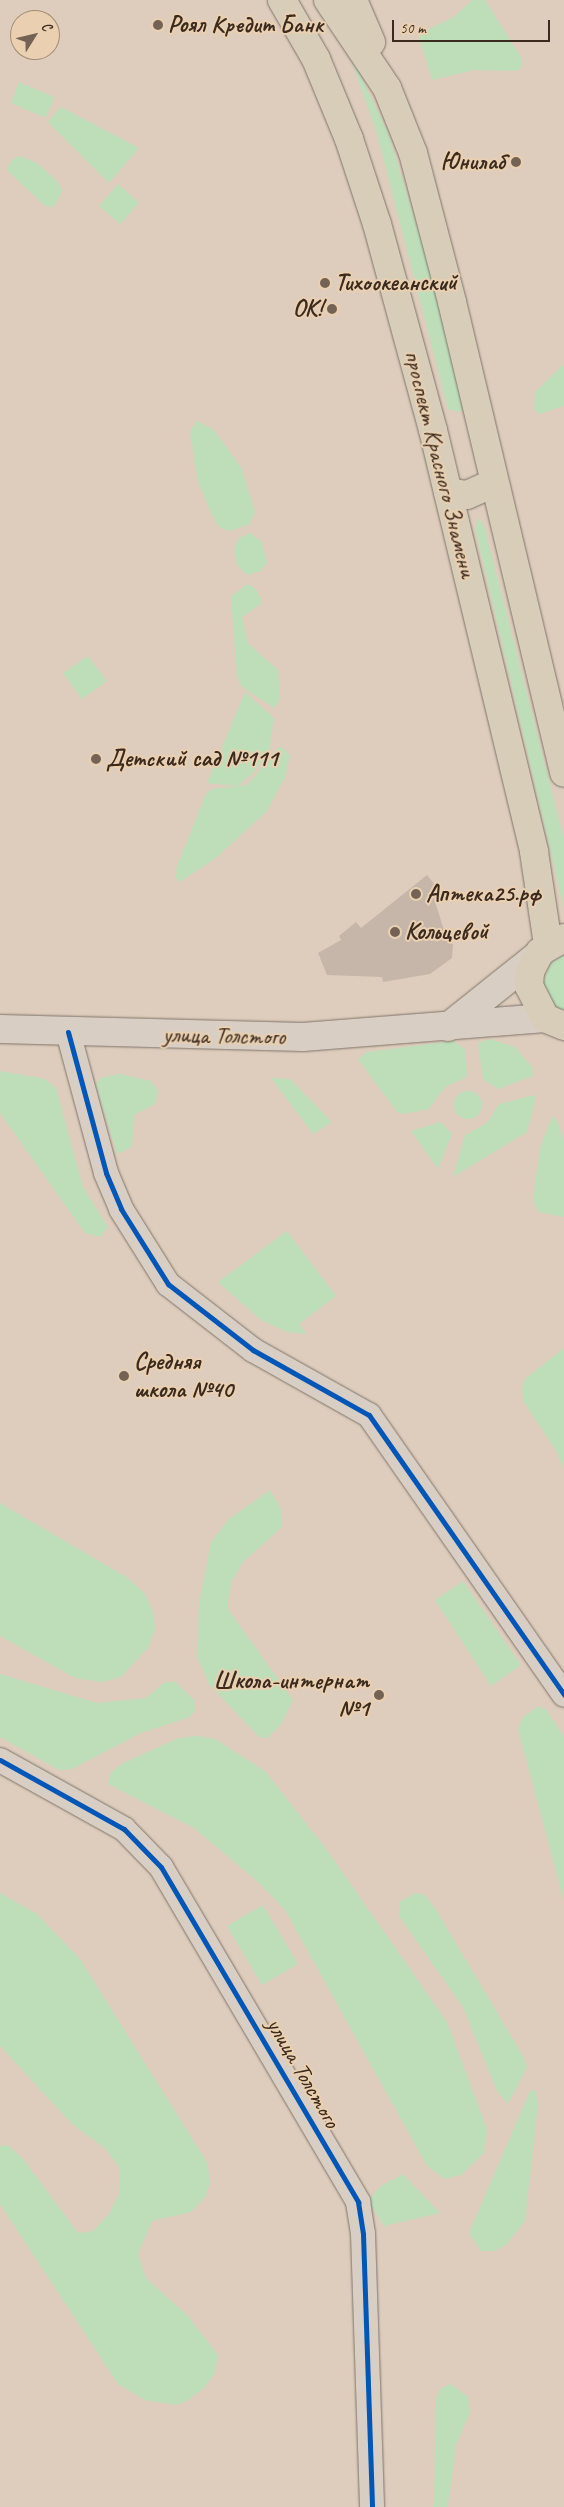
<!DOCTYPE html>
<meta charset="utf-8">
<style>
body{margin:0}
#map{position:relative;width:564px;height:2507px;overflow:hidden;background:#decdbc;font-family:Caveat,sans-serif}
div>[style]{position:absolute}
.green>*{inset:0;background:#bedeba}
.round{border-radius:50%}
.building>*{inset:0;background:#c5b6a9}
.roads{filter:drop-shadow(0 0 1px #7f746a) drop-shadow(0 0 1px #7f746a)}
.minor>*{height:24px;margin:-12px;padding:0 12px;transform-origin:12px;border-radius:12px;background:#d8cec3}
.secondary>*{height:28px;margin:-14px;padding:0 14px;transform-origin:14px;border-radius:14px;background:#d8cec3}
.primary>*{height:28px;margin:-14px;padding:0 14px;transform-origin:14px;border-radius:14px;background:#d7cdb9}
.cycleway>*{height:5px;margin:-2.5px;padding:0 2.5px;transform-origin:2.5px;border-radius:2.5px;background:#0057b8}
.dots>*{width:14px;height:14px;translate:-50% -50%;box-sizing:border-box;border:2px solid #ead0b1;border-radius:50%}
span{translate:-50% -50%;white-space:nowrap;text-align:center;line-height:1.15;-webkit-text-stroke:4px #ead0b1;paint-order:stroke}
.poi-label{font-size:24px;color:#3b2a1e;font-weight:700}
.left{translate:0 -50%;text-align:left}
.right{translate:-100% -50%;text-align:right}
.street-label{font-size:24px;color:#3b2a1e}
.north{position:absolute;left:10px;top:10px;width:50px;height:50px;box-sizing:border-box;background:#ead0b1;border:1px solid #a48e76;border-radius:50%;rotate:54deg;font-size:14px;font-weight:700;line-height:20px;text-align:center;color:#3b2a1e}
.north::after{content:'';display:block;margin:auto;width:18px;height:22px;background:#746355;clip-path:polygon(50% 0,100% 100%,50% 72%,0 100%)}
.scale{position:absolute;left:392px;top:20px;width:158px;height:22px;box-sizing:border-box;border:2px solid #3b2a1e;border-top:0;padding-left:6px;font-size:15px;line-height:18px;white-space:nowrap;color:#3b2a1e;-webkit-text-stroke:4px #ead0b1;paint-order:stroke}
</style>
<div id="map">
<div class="green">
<div style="clip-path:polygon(472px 0,485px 0,521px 57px,522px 67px,516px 71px,474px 70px,432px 80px,418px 34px,454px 17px)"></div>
<div style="clip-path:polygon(348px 50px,387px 130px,428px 261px,464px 409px,459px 412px,448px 409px,377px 134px)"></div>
<div style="clip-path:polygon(19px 82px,54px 97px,46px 118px,11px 103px)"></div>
<div style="clip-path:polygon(61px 107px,139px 148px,109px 183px,48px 122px)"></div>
<div style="clip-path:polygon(20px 156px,37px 163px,59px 183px,62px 191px,54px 207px,45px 206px,7px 170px,12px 160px)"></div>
<div style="clip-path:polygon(118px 184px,139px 203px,120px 224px,99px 206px)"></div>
<div style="clip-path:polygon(564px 364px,564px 406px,539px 414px,534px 409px,535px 392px)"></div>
<div style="clip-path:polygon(197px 421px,214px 430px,242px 469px,255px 512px,249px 525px,228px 531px,219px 527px,210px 511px,198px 481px,190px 432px)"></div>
<div style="clip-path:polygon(479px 517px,485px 529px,564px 839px,564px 909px,475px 528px)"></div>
<div style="clip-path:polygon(250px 533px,262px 542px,267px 563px,261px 571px,247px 575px,237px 565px,234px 549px,239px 538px)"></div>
<div style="clip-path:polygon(247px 584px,255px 588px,261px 599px,261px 604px,242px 617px,248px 643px,278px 670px,280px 699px,274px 708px,242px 687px,237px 677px,231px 596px)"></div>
<div style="clip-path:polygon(88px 656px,107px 681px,82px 699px,63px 673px)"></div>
<div style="clip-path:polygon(245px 692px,274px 718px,269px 752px,253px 773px,238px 786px,207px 783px)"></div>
<div style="clip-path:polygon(280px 746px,290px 755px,285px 777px,267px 811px,217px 857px,180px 882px,176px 878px,177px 866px,206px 794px,212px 789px,247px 785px)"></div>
<div style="clip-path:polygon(564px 955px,564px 1011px,552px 1004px,543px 984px,550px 964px)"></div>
<div style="clip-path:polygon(490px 1039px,515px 1047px,532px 1067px,533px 1076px,498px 1089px,483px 1079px,478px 1043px)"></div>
<div style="clip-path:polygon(453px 1041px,465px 1049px,467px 1077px,445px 1087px,429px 1109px,403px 1114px,397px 1112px,358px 1059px,367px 1052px)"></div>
<div style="clip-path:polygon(0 1071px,45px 1079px,56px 1088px,83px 1187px,108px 1227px,100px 1237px,85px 1233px,0 1113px)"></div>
<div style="clip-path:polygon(119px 1074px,151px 1081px,158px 1091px,155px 1104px,134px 1115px,132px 1147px,117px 1154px,96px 1085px,100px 1078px)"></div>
<div style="clip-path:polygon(271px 1078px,290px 1079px,332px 1122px,313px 1134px)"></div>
<div class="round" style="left:454px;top:1091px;width:28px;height:28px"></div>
<div style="clip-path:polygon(534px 1095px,536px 1098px,527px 1132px,453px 1177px,465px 1135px,487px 1123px,499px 1104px)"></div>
<div style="clip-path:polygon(552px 1116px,558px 1122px,564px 1142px,564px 1217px,538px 1212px,533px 1200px,540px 1148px)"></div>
<div style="clip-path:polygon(441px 1122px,452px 1134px,438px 1169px,411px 1131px)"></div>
<div style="clip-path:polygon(287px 1231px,336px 1296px,299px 1324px,307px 1334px,287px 1332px,261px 1320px,218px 1282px)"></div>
<div style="clip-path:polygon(564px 1348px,564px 1470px,557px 1452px,523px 1401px,522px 1388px,525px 1379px)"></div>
<div style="clip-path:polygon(270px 1490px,281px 1509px,282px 1527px,243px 1562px,232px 1581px,228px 1601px,228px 1609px,293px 1700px,281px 1724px,268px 1738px,259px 1737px,209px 1684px,197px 1657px,199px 1604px,211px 1542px,229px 1519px)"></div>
<div style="clip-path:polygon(0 1503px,128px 1578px,145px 1594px,153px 1612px,155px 1630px,148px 1648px,121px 1677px,102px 1682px,75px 1678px,0 1636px)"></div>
<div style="clip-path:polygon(463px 1581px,521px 1665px,491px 1686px,435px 1600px)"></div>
<div style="clip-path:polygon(0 1674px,97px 1703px,146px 1698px,165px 1682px,176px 1682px,194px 1700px,195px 1710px,190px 1717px,141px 1733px,72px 1769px,59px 1770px,0 1737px)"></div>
<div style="clip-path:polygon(537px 1707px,545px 1708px,564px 1737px,564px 1901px,518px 1729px,522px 1718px)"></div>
<div style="clip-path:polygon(197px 1736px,215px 1739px,265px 1771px,327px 1850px,447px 2022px,487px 2129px,484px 2153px,461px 2175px,445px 2179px,427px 2166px,285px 1910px,258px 1882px,194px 1828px,108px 1784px,110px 1774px,121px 1764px,179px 1738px)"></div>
<div style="clip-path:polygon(0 1893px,37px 1914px,80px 1959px,208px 2164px,210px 2184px,205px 2197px,191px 2212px,152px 2221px,138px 2254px,146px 2278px,188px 2316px,218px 2355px,215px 2373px,204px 2388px,187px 2401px,176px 2405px,145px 2400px,118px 2384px,0 2204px,0 2146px,8px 2145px,24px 2160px,78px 2233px,93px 2231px,109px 2214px,119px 2194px,120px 2169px,106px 2149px,72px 2124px,0 2046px)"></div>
<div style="clip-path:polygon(415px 1893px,425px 1895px,435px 1908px,523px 2056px,527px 2067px,508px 2104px,497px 2091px,463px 2007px,399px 1916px,400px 1902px)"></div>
<div style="clip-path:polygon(263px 1905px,298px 1964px,262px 1985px,227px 1926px)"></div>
<div style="clip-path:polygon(536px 2090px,538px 2104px,525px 2221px,506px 2245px,495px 2251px,481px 2251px,469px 2233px,530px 2091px)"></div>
<div style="clip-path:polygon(403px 2174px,440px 2213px,384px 2226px,368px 2200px,381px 2186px)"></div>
<div style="clip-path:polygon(451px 2384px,468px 2397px,470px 2412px,456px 2445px,448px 2507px,434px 2507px,436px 2399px,441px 2388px)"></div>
</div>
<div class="building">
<div style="clip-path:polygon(427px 875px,439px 890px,433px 895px,448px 943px,453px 944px,452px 958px,430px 974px,383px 982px,382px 977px,327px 975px,318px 953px,341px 940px,339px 936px,356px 922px,361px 928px)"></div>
</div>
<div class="roads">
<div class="minor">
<div style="left:68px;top:1032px;width:146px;rotate:74.9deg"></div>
<div style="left:106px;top:1173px;width:39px;rotate:67deg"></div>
<div style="left:121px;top:1209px;width:89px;rotate:57.9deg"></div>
<div style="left:168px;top:1284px;width:108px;rotate:37.8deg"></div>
<div style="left:253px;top:1350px;width:133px;rotate:29.3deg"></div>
<div style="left:369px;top:1415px;width:341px;rotate:55.1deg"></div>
<div style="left:0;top:1760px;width:142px;rotate:29.1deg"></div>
<div style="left:124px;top:1829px;width:53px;rotate:45.8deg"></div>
<div style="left:161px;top:1867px;width:389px;rotate:59.5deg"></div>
<div style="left:358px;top:2202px;width:32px;rotate:81deg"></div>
<div style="left:363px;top:2234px;width:273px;rotate:88.1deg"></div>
</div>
<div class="secondary">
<div style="left:448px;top:1027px;width:117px;rotate:-38.7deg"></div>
<div style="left:0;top:1029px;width:303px;rotate:1.5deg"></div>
<div style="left:303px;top:1037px;width:243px;rotate:-4.5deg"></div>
</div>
<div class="primary">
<div style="left:282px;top:0;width:68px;rotate:60deg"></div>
<div style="left:316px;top:59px;width:87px;rotate:67.6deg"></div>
<div style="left:349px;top:139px;width:89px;rotate:71.8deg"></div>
<div style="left:377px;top:224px;width:213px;rotate:74.8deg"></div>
<div style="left:433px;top:430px;width:434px;rotate:76.5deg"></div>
<div style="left:534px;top:852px;width:94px;rotate:81.4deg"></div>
<div style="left:328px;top:0;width:106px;rotate:56.2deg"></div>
<div style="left:387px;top:88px;width:70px;rotate:68.2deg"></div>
<div style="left:413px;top:153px;width:154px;rotate:75.3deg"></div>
<div style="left:452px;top:302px;width:484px;rotate:76.6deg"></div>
<div style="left:353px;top:0;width:46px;rotate:66.8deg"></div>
<div style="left:448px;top:492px;width:19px;rotate:9deg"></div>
<div style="left:467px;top:495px;width:30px;rotate:-24deg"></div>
<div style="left:564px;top:938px;width:28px;rotate:150deg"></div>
<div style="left:540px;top:952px;width:22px;rotate:117deg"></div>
<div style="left:530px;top:972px;width:14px;rotate:94deg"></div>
<div style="left:529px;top:986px;width:36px;rotate:63deg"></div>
<div style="left:545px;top:1018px;width:21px;rotate:23deg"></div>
</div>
</div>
<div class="cycleway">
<div style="left:68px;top:1032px;width:146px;rotate:74.9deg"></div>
<div style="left:106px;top:1173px;width:39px;rotate:67deg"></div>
<div style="left:121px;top:1209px;width:89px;rotate:57.9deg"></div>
<div style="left:168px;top:1284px;width:108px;rotate:37.8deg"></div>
<div style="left:253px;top:1350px;width:133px;rotate:29.3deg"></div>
<div style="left:369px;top:1415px;width:341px;rotate:55.1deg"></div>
<div style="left:0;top:1760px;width:142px;rotate:29.1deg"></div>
<div style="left:124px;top:1829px;width:53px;rotate:45.8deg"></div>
<div style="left:161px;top:1867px;width:389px;rotate:59.5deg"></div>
<div style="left:358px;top:2202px;width:32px;rotate:81deg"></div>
<div style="left:363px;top:2234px;width:273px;rotate:88.1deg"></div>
</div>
<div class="dots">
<div style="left:158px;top:25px;background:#746355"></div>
<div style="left:516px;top:162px;background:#746355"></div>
<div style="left:325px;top:283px;background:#746355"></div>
<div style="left:332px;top:309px;background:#746355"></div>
<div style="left:96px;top:759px;background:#746355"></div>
<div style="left:416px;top:894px;background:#746355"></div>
<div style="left:395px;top:932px;background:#746355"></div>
<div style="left:124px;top:1376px;background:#746355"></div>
<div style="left:379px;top:1695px;background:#746355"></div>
</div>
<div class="poi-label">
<span class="left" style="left:168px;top:25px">Роял Кредит Банк</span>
<span class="right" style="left:505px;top:162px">Юнилаб</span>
<span class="left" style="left:335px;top:283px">Тихоокеанский</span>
<span class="right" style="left:322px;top:309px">ОК!</span>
<span class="left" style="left:106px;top:759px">Детский сад №111</span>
<span class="left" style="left:426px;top:894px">Аптека25.рф</span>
<span class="left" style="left:405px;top:932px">Кольцевой</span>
<span class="left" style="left:134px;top:1376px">Средняя<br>школа №40</span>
<span class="right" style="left:369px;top:1695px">Школа-интернат<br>№1</span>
</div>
<div class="street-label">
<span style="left:440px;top:464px;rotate:76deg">проспект Красного Знамени</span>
<span style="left:224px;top:1036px;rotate:1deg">улица Толстого</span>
<span style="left:303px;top:2073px;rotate:60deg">улица Толстого</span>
</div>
<div class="north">С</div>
<div class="scale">50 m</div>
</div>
